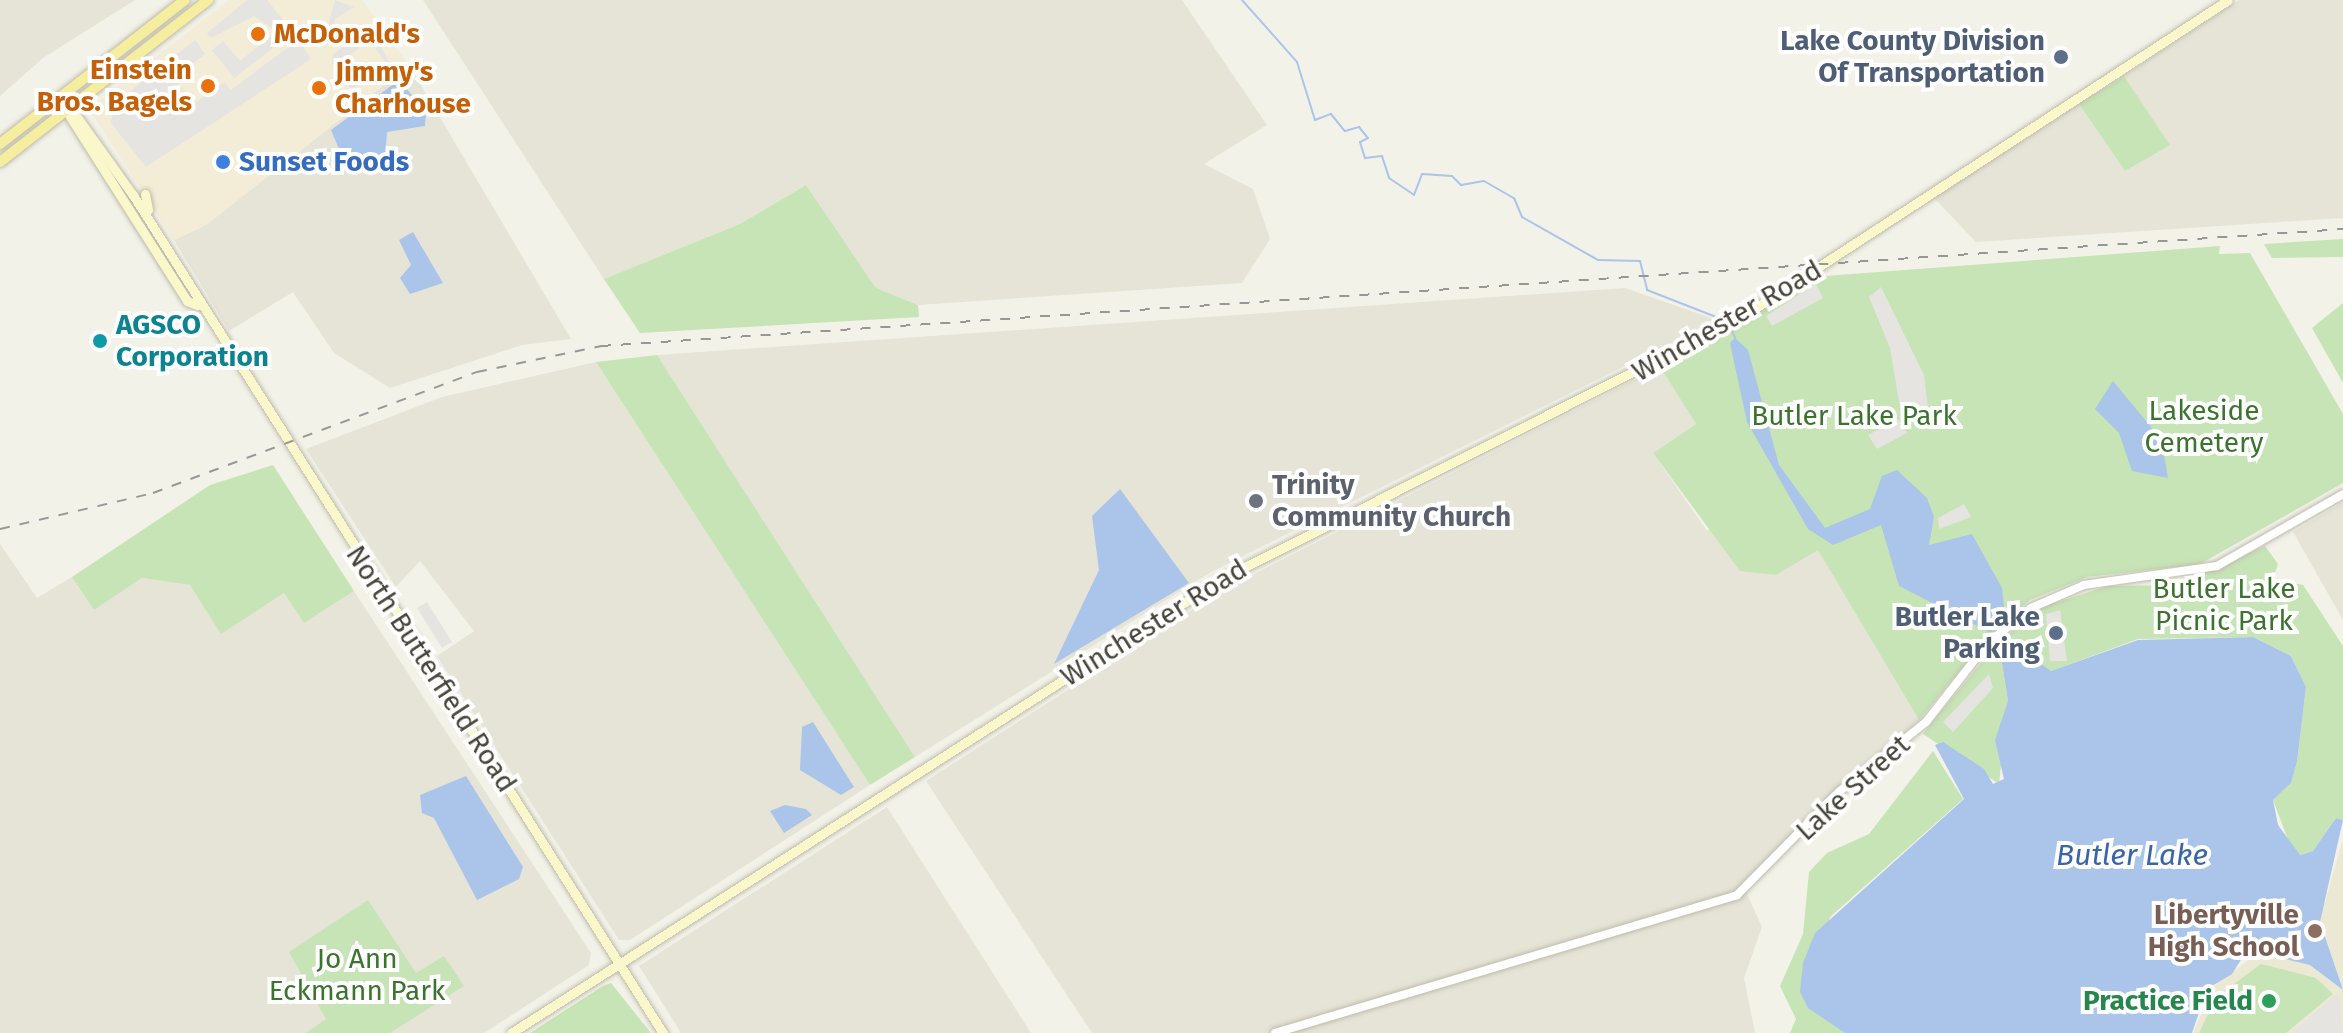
<!DOCTYPE html>
<style>
body{margin:0}
#map{position:relative;width:2343px;height:1033px;overflow:hidden;background:#f3f2e9;font-family:"Fira Sans",sans-serif}
div>[style]{position:absolute}
.residential>*{inset:0;background:#e6e4d7}
.commercial>*{inset:0;background:#f3ecd6}
.education>*{inset:0;background:#ebe9d4}
.green>*{inset:0;background:#c6e4b5}
.parking>*{inset:0;background:#e5e4e0}
.water>*{inset:0;background:#aac4ea}
.stream>*{height:2px;margin:-1px;padding:0 1px;transform-origin:1px;border-radius:1px;background:#aac4ea}
.roads{filter:drop-shadow(0 0 2px #bebbac) drop-shadow(0 0 2px #bebbac)}
.tertiary>*{height:8px;margin:-4px;padding:0 4px;transform-origin:4px;border-radius:4px;background:#fff}
.secondary>*{height:9px;margin:-4.5px;padding:0 4.5px;transform-origin:4.5px;border-radius:4.5px;background:#faf8cb}
.primary>*{height:10px;margin:-5px;padding:0 5px;transform-origin:5px;border-radius:5px;background:#f6ee9f}
.rail>*{height:2px;margin-top:-1px;transform-origin:0;background:repeating-linear-gradient(90deg,#979797 0 10px,transparent 0 20px)}
.dots>*{width:22px;height:22px;translate:-50% -50%;box-sizing:border-box;border:4px solid #fff;border-radius:50%}
span{translate:-50% -50%;white-space:nowrap;text-align:center;line-height:1.15;-webkit-text-stroke:8px #fff;paint-order:stroke}
.food-label{font-size:28px;color:#c56008;font-weight:700}
.left{translate:0 -50%;text-align:left}
.right{translate:-100% -50%;text-align:right}
.service-label{font-size:28px;color:#4e5e75;font-weight:700}
.shop-label{font-size:28px;color:#366cbe;font-weight:700}
.street-label{font-size:28px;color:#464338}
.culture-label{font-size:28px;color:#0d838f;font-weight:700}
.park-label{font-size:28px;color:#3c732f}
.worship-label{font-size:28px;color:#5b616d;font-weight:700}
.education-label{font-size:28px;color:#785e54;font-weight:700}
.leisure-label{font-size:28px;color:#27864d;font-weight:700}
.water-label{font-size:30px;color:#3965a9;font-style:italic}
</style>
<div id="map">
<div class="residential">
<div style="clip-path:polygon(0 0,135px 0,43px 58px,0 96px)"></div>
<div style="clip-path:polygon(423px 0,1182px 0,1267px 125px,1204px 164px,1253px 189px,1270px 239px,1242px 283px,918px 305px,876px 288px,806px 185px,740px 224px,604px 279px)"></div>
<div style="clip-path:polygon(2239px 0,2343px 0,2343px 218px,1976px 242px,1934px 198px,2079px 104px,2125px 171px,2169px 144px,2124px 76px)"></div>
<div style="clip-path:polygon(409px 65px,571px 339px,522px 345px,390px 388px,334px 353px,293px 292px,229px 331px,174px 240px,206px 225px)"></div>
<div style="clip-path:polygon(1625px 288px,1717px 320px,1211px 572px,915px 757px,657px 355px)"></div>
<div style="clip-path:polygon(596px 362px,870px 785px,630px 940px,619px 940px,437px 656px,474px 631px,420px 561px,396px 587px,306px 449px,442px 397px)"></div>
<div style="clip-path:polygon(1660px 367px,1696px 424px,1653px 453px,1707px 531px,1712px 527px,1741px 570px,1776px 575px,1818px 549px,1919px 720px,1833px 791px,1744px 887px,1762px 927px,1744px 978px,1755px 1033px,1092px 1033px,926px 781px,1225px 589px)"></div>
<div style="clip-path:polygon(2343px 502px,2343px 620px,2293px 532px)"></div>
<div style="clip-path:polygon(0 544px,37px 598px,72px 577px,94px 610px,142px 578px,190px 585px,221px 633px,284px 593px,304px 623px,354px 591px,591px 953px,589px 965px,484px 1033px,0 1033px)"></div>
<div style="clip-path:polygon(887px 807px,1031px 1033px,681px 1033px,639px 966px)"></div>
</div>
<div class="commercial">
<div style="clip-path:polygon(229px 0,362px 0,409px 65px,206px 225px,174px 240px,89px 109px)"></div>
</div>
<div class="education">
<div style="clip-path:polygon(2343px 839px,2343px 1033px,2193px 1033px,2213px 987px,2325px 902px)"></div>
</div>
<div class="green">
<div style="clip-path:polygon(2124px 76px,2170px 145px,2125px 171px,2079px 104px)"></div>
<div style="clip-path:polygon(806px 185px,876px 288px,918px 305px,919px 317px,640px 333px,604px 279px,740px 224px)"></div>
<div style="clip-path:polygon(2343px 239px,2343px 257px,2272px 258px,2264px 244px)"></div>
<div style="clip-path:polygon(2220px 246px,2219px 254px,2250px 253px,2343px 414px,2343px 483px,2200px 564px,2087px 577px,2030px 600px,1985px 640px,1919px 720px,1818px 550px,1776px 575px,1740px 571px,1653px 453px,1696px 424px,1660px 367px,1812px 277px)"></div>
<div style="clip-path:polygon(2343px 303px,2343px 383px,2312px 328px)"></div>
<div style="clip-path:polygon(657px 355px,915px 757px,870px 785px,596px 362px)"></div>
<div style="clip-path:polygon(273px 465px,354px 591px,304px 623px,284px 593px,221px 634px,190px 585px,142px 578px,94px 610px,72px 577px,210px 485px)"></div>
<div style="clip-path:polygon(2265px 546px,2278px 564px,2269px 590px,2276px 580px,2303px 585px,2343px 646px,2343px 820px,2336px 818px,2313px 851px,2299px 855px,2289px 842px,2273px 800px,2291px 783px,2297px 762px,2306px 687px,2291px 656px,2253px 637px,2138px 639px,2051px 671px,2008px 640px,1999px 644px,2008px 701px,1999px 784px,1923px 734px,1993px 648px,2039px 608px,2108px 586px,2176px 585px)"></div>
<div style="clip-path:polygon(1933px 751px,1963px 799px,1830px 917px,1817px 1009px,1845px 1033px,1790px 1033px,1796px 1019px,1780px 986px,1803px 934px,1809px 872px,1827px 853px,1869px 834px)"></div>
<div style="clip-path:polygon(368px 900px,416px 973px,444px 956px,464px 986px,390px 1033px,306px 1033px,326px 1019px,289px 952px)"></div>
<div style="clip-path:polygon(2261px 964px,2316px 978px,2333px 994px,2286px 1033px,2199px 1033px,2216px 997px)"></div>
<div style="clip-path:polygon(611px 983px,651px 1033px,530px 1033px,603px 986px)"></div>
</div>
<div class="parking">
<div style="clip-path:polygon(247px 0,267px 0,290px 29px,282px 35px,254px 16px,211px 38px,207px 33px)"></div>
<div style="clip-path:polygon(335px 0,354px 7px,335px 19px,330px 44px,322px 47px)"></div>
<div style="clip-path:polygon(275px 33px,281px 42px,234px 78px,212px 50px,223px 41px,240px 61px)"></div>
<div style="clip-path:polygon(375px 34px,391px 66px,351px 89px,332px 64px,333px 54px,350px 42px,365px 43px,340px 63px,356px 83px,385px 62px,369px 40px)"></div>
<div style="clip-path:polygon(195px 40px,205px 54px,174px 78px,194px 104px,224px 82px,231px 90px,298px 40px,311px 59px,146px 167px,111px 123px,114px 104px)"></div>
<div style="clip-path:polygon(1816px 284px,1823px 298px,1772px 326px,1766px 316px)"></div>
<div style="clip-path:polygon(1881px 287px,1924px 375px,1928px 408px,1901px 414px,1890px 348px,1869px 297px)"></div>
<div style="clip-path:polygon(1898px 419px,1907px 433px,1877px 449px,1868px 435px)"></div>
<div style="clip-path:polygon(1964px 504px,1971px 517px,1939px 529px,1938px 518px)"></div>
<div style="clip-path:polygon(427px 602px,452px 642px,442px 648px,417px 608px)"></div>
<div style="clip-path:polygon(2060px 610px,2067px 661px,2050px 661px,2046px 614px)"></div>
<div style="clip-path:polygon(1989px 674px,1993px 688px,1953px 732px,1943px 722px)"></div>
<div style="clip-path:polygon(2339px 994px,2343px 1033px,2292px 1033px,2335px 995px)"></div>
</div>
<div class="water">
<div style="clip-path:polygon(399px 80px,426px 112px,425px 126px,387px 132px,385px 159px,347px 168px,331px 130px)"></div>
<div style="clip-path:polygon(413px 232px,443px 283px,410px 294px,400px 278px,411px 265px,399px 240px)"></div>
<div style="clip-path:polygon(1735px 338px,1748px 350px,1779px 465px,1825px 528px,1870px 509px,1882px 476px,1897px 470px,1927px 498px,1934px 517px,1929px 545px,1972px 534px,2002px 588px,2004px 607px,1991px 633px,1899px 586px,1881px 525px,1833px 545px,1808px 529px,1747px 422px,1730px 343px)"></div>
<div style="clip-path:polygon(2113px 381px,2161px 439px,2168px 478px,2132px 471px,2119px 433px,2095px 409px)"></div>
<div style="clip-path:polygon(1120px 489px,1189px 583px,1054px 664px,1099px 570px,1092px 516px)"></div>
<div style="clip-path:polygon(2253px 637px,2291px 656px,2306px 687px,2297px 762px,2291px 783px,2273px 800px,2278px 825px,2300px 855px,2313px 851px,2336px 818px,2343px 820px,2320px 922px,2343px 990px,2310px 965px,2247px 950px,2232px 974px,2207px 989px,2192px 1033px,1845px 1033px,1808px 1008px,1800px 992px,1803px 963px,1815px 933px,1964px 799px,1935px 745px,1943px 742px,1984px 769px,1993px 784px,2004px 779px,1995px 740px,2008px 701px,1999px 645px,2012px 642px,2051px 671px,2138px 640px)"></div>
<div style="clip-path:polygon(813px 722px,854px 787px,841px 795px,800px 770px,802px 727px)"></div>
<div style="clip-path:polygon(466px 776px,523px 867px,519px 879px,477px 900px,434px 818px,422px 813px,420px 795px)"></div>
<div style="clip-path:polygon(785px 805px,806px 809px,812px 815px,784px 833px,770px 811px)"></div>
</div>
<div class="stream">
<div style="left:1242px;top:0;width:83px;rotate:48.4deg"></div>
<div style="left:1297px;top:62px;width:61px;rotate:72.8deg"></div>
<div style="left:1315px;top:120px;width:17px;rotate:-21deg"></div>
<div style="left:1331px;top:114px;width:22px;rotate:51deg"></div>
<div style="left:1345px;top:131px;width:15px;rotate:-16deg"></div>
<div style="left:1359px;top:127px;width:14px;rotate:51deg"></div>
<div style="left:1368px;top:138px;width:9px;rotate:153deg"></div>
<div style="left:1360px;top:142px;width:17px;rotate:73deg"></div>
<div style="left:1365px;top:158px;width:17px;rotate:-7deg"></div>
<div style="left:1382px;top:156px;width:23px;rotate:72deg"></div>
<div style="left:1389px;top:178px;width:30px;rotate:34deg"></div>
<div style="left:1414px;top:195px;width:22px;rotate:-69deg"></div>
<div style="left:1422px;top:174px;width:30px;rotate:4deg"></div>
<div style="left:1452px;top:176px;width:13px;rotate:45deg"></div>
<div style="left:1461px;top:185px;width:23px;rotate:-10deg"></div>
<div style="left:1484px;top:181px;width:34px;rotate:30deg"></div>
<div style="left:1514px;top:198px;width:21px;rotate:67deg"></div>
<div style="left:1522px;top:217px;width:87px;rotate:29.5deg"></div>
<div style="left:1598px;top:260px;width:42px;rotate:1.4deg"></div>
<div style="left:1640px;top:261px;width:30px;rotate:76deg"></div>
<div style="left:1647px;top:290px;width:88px;rotate:21.3deg"></div>
<div style="left:1731px;top:328px;width:11px;rotate:68deg"></div>
</div>
<div class="roads">
<div class="tertiary">
<div style="left:1275px;top:1033px;width:482px;rotate:-16.6deg"></div>
<div style="left:1737px;top:895px;width:146px;rotate:-45.3deg"></div>
<div style="left:1840px;top:791px;width:110px;rotate:-38.7deg"></div>
<div style="left:1926px;top:722px;width:100px;rotate:-51.9deg"></div>
<div style="left:1988px;top:643px;width:55px;rotate:-39.1deg"></div>
<div style="left:2031px;top:608px;width:58px;rotate:-23.5deg"></div>
<div style="left:2084px;top:585px;width:134px;rotate:-8.1deg"></div>
<div style="left:2217px;top:566px;width:145px;rotate:-29.7deg"></div>
</div>
<div class="secondary">
<div style="left:62px;top:96px;width:122px;rotate:54.4deg"></div>
<div style="left:133px;top:195px;width:992px;rotate:57.69deg"></div>
<div style="left:64px;top:107px;width:230px;rotate:57.6deg"></div>
<div style="left:187px;top:301px;width:11px;rotate:22deg"></div>
<div style="left:145px;top:194px;width:16px;rotate:79deg"></div>
<div style="left:511px;top:1033px;width:843px;rotate:-32.6deg"></div>
<div style="left:1221px;top:579px;width:581px;rotate:-26.7deg"></div>
<div style="left:1740px;top:318px;width:582px;rotate:-33.09deg"></div>
</div>
<div class="primary">
<div style="left:0;top:144px;width:234px;rotate:-37.9deg"></div>
<div style="left:0;top:162px;width:264px;rotate:-37.9deg"></div>
</div>
</div>
<div class="rail">
<div style="left:0;top:529px;width:157px;rotate:-13.2deg"></div>
<div style="left:153px;top:493px;width:346px;rotate:-20.5deg"></div>
<div style="left:477px;top:372px;width:127px;rotate:-11.8deg"></div>
<div style="left:601px;top:346px;width:1746px;rotate:-3.84deg"></div>
</div>
<div class="dots">
<div style="left:258px;top:34px;background:#e8710a"></div>
<div style="left:2061px;top:57px;background:#5c6f8a"></div>
<div style="left:208px;top:86px;background:#e8710a"></div>
<div style="left:319px;top:88px;background:#e8710a"></div>
<div style="left:223px;top:162px;background:#3f7fe0"></div>
<div style="left:100px;top:341px;background:#0f9aa8"></div>
<div style="left:1256px;top:501px;background:#6b7280"></div>
<div style="left:2056px;top:633px;background:#5c6f8a"></div>
<div style="left:2315px;top:931px;background:#8d6e63"></div>
<div style="left:2269px;top:1001px;background:#2e9e5b"></div>
</div>
<div class="food-label">
<span class="left" style="left:274px;top:34px">McDonald's</span>
<span class="right" style="left:192px;top:86px">Einstein<br>Bros. Bagels</span>
<span class="left" style="left:335px;top:88px">Jimmy's<br>Charhouse</span>
</div>
<div class="service-label">
<span class="right" style="left:2045px;top:57px">Lake County Division<br>Of Transportation</span>
<span class="right" style="left:2040px;top:633px">Butler Lake<br>Parking</span>
</div>
<div class="shop-label">
<span class="left" style="left:239px;top:162px">Sunset Foods</span>
</div>
<div class="street-label">
<span style="left:1727px;top:321px;rotate:-30deg">Winchester Road</span>
<span style="left:1154px;top:623px;rotate:-32deg">Winchester Road</span>
<span style="left:431px;top:669px;rotate:57deg">North Butterfield Road</span>
<span style="left:1853px;top:788px;rotate:-42deg">Lake Street</span>
</div>
<div class="culture-label">
<span class="left" style="left:116px;top:341px">AGSCO<br>Corporation</span>
</div>
<div class="park-label">
<span style="left:2204px;top:427px">Lakeside<br>Cemetery</span>
<span style="left:1854px;top:416px">Butler Lake Park</span>
<span style="left:2224px;top:605px">Butler Lake<br>Picnic Park</span>
<span style="left:357px;top:975px">Jo Ann<br>Eckmann Park</span>
</div>
<div class="worship-label">
<span class="left" style="left:1272px;top:501px">Trinity<br>Community Church</span>
</div>
<div class="education-label">
<span class="right" style="left:2299px;top:931px">Libertyville<br>High School</span>
</div>
<div class="leisure-label">
<span class="right" style="left:2253px;top:1001px">Practice Field</span>
</div>
<div class="water-label">
<span style="left:2132px;top:855px">Butler Lake</span>
</div>
</div>
